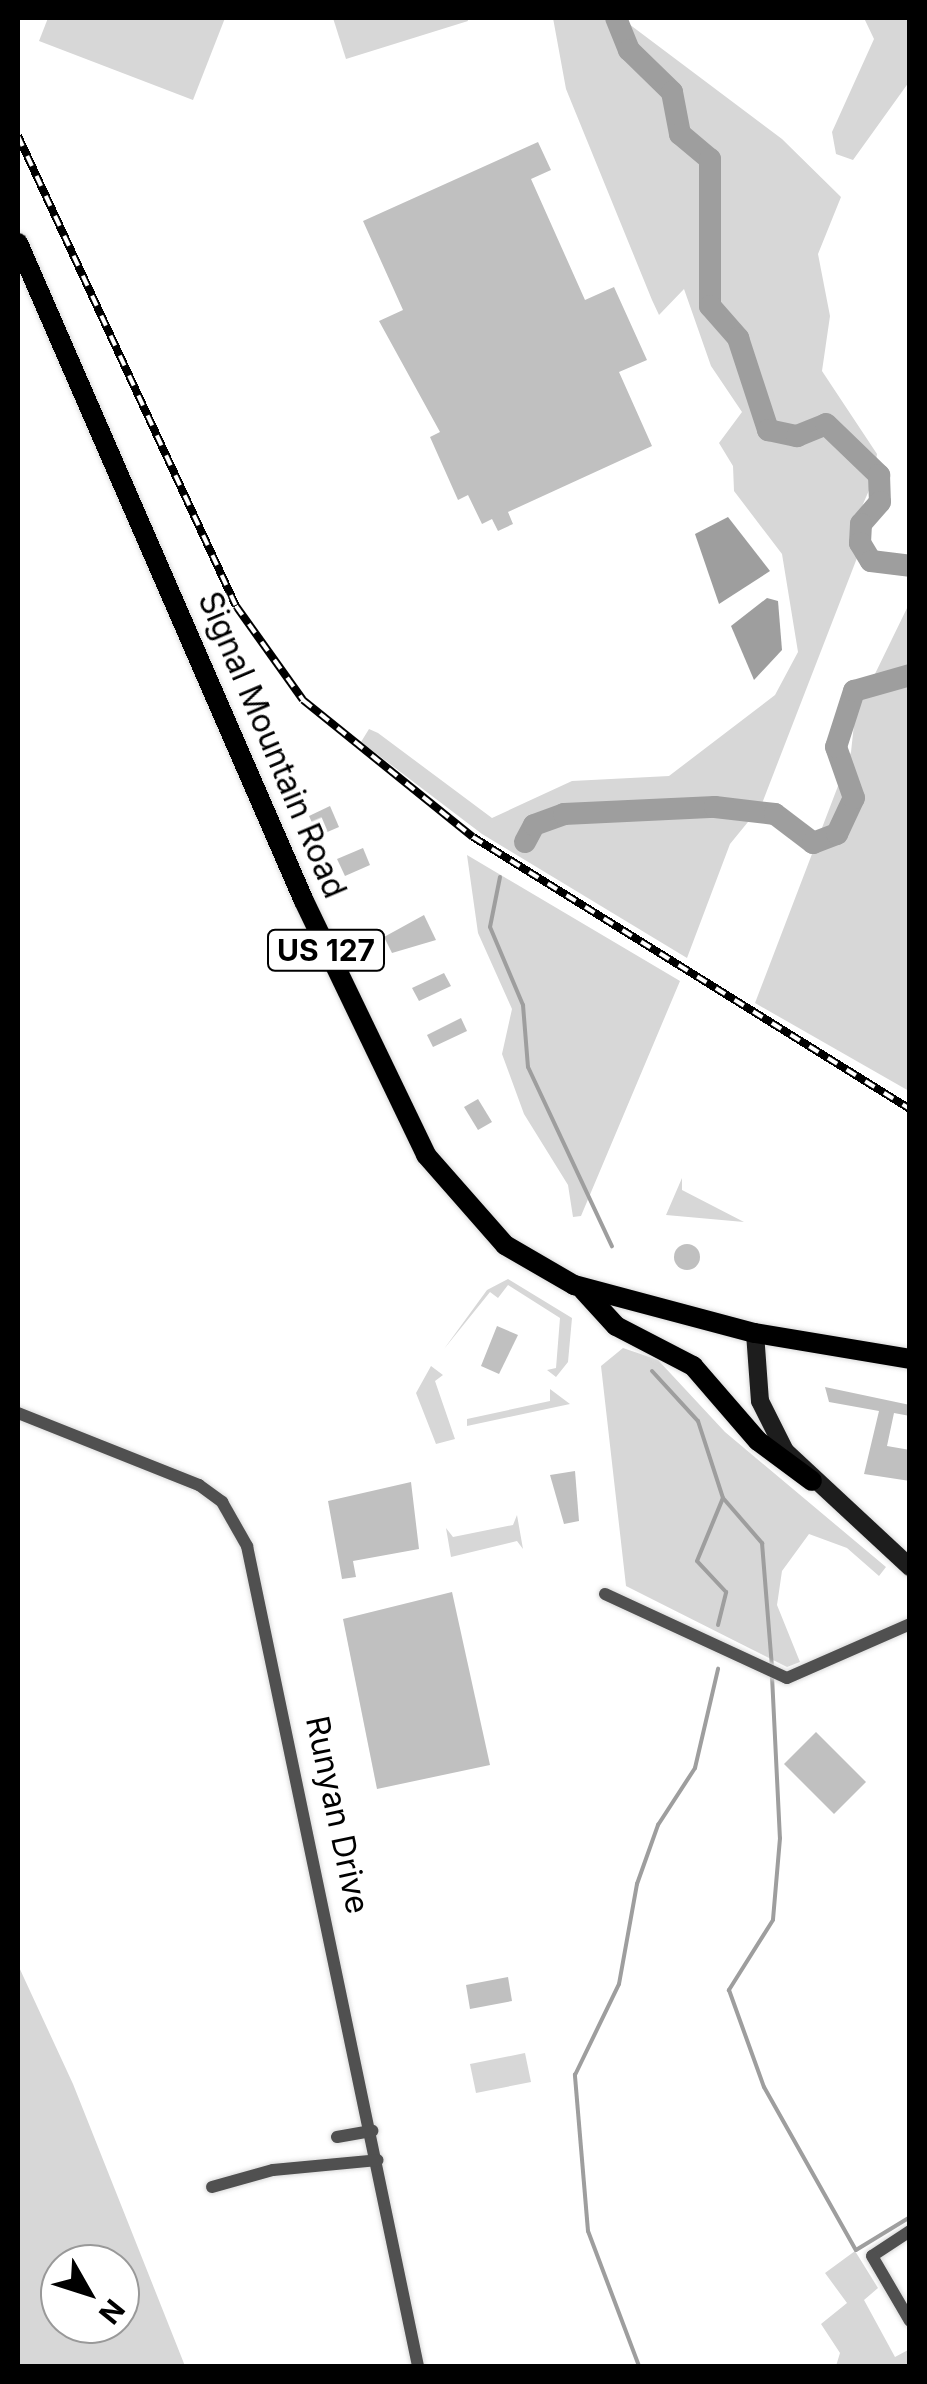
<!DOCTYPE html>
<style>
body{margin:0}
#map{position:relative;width:927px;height:2384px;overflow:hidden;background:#fff;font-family:Inter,sans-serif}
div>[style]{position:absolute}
.green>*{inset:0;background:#d7d7d7}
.water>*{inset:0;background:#9e9e9e}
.stream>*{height:4px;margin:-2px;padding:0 2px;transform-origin:2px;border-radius:2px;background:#9e9e9e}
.river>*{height:22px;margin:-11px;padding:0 11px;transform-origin:11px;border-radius:11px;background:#9e9e9e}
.building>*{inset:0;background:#c0c0c0}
.round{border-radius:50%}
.roads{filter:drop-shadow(0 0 2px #dbdbdb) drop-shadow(0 0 2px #dbdbdb)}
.street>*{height:12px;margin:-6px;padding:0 6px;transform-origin:6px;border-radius:6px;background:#505050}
.secondary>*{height:18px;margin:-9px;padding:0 9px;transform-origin:9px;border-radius:9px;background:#1d1d1d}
.primary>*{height:20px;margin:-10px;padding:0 10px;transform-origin:10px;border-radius:10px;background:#000}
.rail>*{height:8px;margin-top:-4px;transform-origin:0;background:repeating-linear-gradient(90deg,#fff 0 11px,#000 0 22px);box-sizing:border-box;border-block:2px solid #000}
span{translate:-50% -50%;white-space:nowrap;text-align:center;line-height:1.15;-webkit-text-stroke:8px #fff;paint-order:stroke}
.shield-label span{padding:2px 8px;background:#fff;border:2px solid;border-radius:8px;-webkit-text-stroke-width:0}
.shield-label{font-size:30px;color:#000;font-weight:700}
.street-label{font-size:32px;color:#000}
.frame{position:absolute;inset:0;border:20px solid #000;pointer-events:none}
.north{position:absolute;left:40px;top:2244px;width:100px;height:100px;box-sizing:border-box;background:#fff;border:2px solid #999;border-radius:50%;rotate:129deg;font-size:28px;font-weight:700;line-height:40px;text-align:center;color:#000}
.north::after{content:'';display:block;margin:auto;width:35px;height:45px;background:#000;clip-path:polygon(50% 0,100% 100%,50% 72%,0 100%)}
</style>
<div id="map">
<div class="green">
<div style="clip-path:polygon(48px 18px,225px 18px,193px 100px,39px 41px)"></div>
<div style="clip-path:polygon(333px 18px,467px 18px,468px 21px,346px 59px)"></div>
<div style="clip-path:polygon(553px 18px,621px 18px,782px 139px,841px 197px,818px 254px,830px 316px,822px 371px,877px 454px,873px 481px,854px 525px,857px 558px,761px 806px,730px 844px,687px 958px,482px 834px,361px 742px,369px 729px,378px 733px,492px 818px,572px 781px,669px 776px,775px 695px,798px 652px,782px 554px,734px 491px,733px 466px,719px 443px,742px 412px,711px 366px,684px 289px,659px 315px,652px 300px,566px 89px)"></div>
<div style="clip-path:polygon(864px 18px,909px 18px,909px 82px,853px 160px,836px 154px,832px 132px,874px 39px)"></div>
<div style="clip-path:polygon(909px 604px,909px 1091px,755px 1003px,851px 752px,855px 715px)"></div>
<div style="clip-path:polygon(467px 855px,680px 981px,581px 1216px,573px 1217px,568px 1185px,524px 1114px,502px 1054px,512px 1009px,478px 933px)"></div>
<div style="clip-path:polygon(682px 1178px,682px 1190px,744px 1222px,666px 1215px)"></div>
<div style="clip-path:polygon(508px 1279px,572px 1318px,568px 1362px,556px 1377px,547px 1370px,556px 1368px,560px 1318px,508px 1285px,498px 1298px,490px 1292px,444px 1349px,487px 1290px)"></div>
<div style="clip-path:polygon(623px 1348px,658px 1360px,725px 1432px,886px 1567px,879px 1576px,847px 1548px,809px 1534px,782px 1571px,777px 1605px,800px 1662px,787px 1667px,626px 1586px,601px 1366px)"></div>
<div style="clip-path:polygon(431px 1366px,443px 1375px,435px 1381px,455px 1439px,436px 1444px,416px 1393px)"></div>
<div style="clip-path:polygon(550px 1389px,570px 1404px,467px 1426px,467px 1419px,550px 1401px)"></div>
<div style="clip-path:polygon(517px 1515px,523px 1549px,517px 1541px,451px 1557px,446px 1528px,453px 1537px,513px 1525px)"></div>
<div style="clip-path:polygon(evenodd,18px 1965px,73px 2084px,185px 2366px,18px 2366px,18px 1965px,60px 2264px,120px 2264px,120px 2324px,60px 2324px,60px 2264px)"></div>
<div style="clip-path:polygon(525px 2053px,531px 2082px,476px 2093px,470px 2064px)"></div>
<div style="clip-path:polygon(855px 2251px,878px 2288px,864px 2300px,895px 2357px,908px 2350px,909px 2366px,836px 2366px,840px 2353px,821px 2324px,847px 2303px,825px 2273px)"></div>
</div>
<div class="water">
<div style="clip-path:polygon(728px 517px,770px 571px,719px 604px,695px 534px)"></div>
<div style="clip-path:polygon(767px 598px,778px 601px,782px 650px,754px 680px,731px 626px)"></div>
</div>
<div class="stream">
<div style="left:500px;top:877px;width:51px;rotate:101.3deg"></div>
<div style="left:490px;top:927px;width:85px;rotate:67.1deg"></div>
<div style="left:523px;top:1005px;width:62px;rotate:85.4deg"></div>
<div style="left:528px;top:1067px;width:198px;rotate:64.9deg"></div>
<div style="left:652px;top:1371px;width:68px;rotate:47.4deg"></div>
<div style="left:698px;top:1421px;width:81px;rotate:72deg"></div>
<div style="left:723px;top:1498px;width:60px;rotate:49.1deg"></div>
<div style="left:762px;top:1543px;width:124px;rotate:85.4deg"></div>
<div style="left:718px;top:1625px;width:34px;rotate:-76deg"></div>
<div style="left:726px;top:1592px;width:42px;rotate:-133.1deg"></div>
<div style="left:697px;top:1561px;width:68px;rotate:-67.6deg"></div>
<div style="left:772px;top:1676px;width:162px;rotate:87.2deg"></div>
<div style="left:780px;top:1838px;width:82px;rotate:94.9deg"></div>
<div style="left:773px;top:1920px;width:83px;rotate:122.2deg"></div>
<div style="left:729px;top:1990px;width:103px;rotate:70.2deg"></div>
<div style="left:764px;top:2087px;width:187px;rotate:60.6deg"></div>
<div style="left:856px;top:2250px;width:63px;rotate:-31.4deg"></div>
<div style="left:639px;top:2366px;width:144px;rotate:-110.7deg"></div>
<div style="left:588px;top:2231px;width:157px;rotate:-94.8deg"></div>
<div style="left:575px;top:2075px;width:101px;rotate:-64.2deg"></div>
<div style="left:619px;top:1984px;width:102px;rotate:-79.8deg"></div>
<div style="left:637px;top:1884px;width:63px;rotate:-70.4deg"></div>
<div style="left:658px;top:1825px;width:68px;rotate:-57deg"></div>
<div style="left:695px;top:1768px;width:102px;rotate:-76.9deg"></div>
</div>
<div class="river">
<div style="left:616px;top:18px;width:35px;rotate:68deg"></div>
<div style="left:629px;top:50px;width:60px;rotate:44.3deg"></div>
<div style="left:672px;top:92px;width:43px;rotate:79.2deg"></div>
<div style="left:680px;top:134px;width:39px;rotate:40deg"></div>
<div style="left:710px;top:159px;width:147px;rotate:90deg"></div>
<div style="left:710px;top:306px;width:43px;rotate:48.8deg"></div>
<div style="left:738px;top:338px;width:97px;rotate:71.9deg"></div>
<div style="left:768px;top:430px;width:30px;rotate:12deg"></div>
<div style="left:797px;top:436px;width:31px;rotate:-22deg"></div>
<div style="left:826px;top:424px;width:74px;rotate:43.9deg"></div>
<div style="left:879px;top:475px;width:27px;rotate:88deg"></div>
<div style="left:880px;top:502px;width:29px;rotate:131deg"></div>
<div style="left:861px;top:524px;width:19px;rotate:93deg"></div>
<div style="left:860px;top:543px;width:21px;rotate:59deg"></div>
<div style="left:871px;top:561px;width:39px;rotate:7deg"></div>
<div style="left:525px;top:842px;width:19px;rotate:-62deg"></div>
<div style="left:534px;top:825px;width:32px;rotate:-20deg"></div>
<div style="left:564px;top:814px;width:151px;rotate:-2.7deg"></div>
<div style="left:715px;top:807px;width:60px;rotate:6.7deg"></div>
<div style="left:775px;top:814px;width:48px;rotate:37.3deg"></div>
<div style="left:813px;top:843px;width:26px;rotate:-21deg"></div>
<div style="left:837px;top:834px;width:40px;rotate:-65deg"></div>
<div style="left:854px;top:798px;width:54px;rotate:-109.4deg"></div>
<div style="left:836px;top:747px;width:59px;rotate:-72.2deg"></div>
<div style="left:854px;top:691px;width:58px;rotate:-15.9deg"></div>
</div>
<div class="building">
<div style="clip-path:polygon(538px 142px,551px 170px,531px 179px,585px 300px,614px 287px,647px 360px,619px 372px,652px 446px,508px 512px,513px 524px,498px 531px,492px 519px,482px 524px,468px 495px,458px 500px,430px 437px,440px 432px,379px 321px,403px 310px,363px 221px)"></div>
<div style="clip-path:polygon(330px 806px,339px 827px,318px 836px,309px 816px)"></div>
<div style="clip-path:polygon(363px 848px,370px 865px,345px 876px,337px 859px)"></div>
<div style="clip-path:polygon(424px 915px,436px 940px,392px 953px,384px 937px)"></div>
<div style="clip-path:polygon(444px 973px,451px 986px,419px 1001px,412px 988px)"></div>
<div style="clip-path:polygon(461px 1018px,467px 1031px,433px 1047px,427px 1035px)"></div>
<div style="clip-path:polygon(478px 1099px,492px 1122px,478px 1130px,464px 1107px)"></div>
<div class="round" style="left:674px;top:1244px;width:26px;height:26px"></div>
<div style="clip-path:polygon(497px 1326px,518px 1335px,499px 1374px,481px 1366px)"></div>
<div style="clip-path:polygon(825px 1387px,910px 1405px,910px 1416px,894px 1413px,887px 1446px,910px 1450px,910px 1481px,864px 1474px,879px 1411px,829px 1402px)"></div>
<div style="clip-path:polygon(575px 1471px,579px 1521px,564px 1524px,550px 1475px)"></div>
<div style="clip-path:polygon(411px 1482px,419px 1549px,353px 1561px,356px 1577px,342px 1579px,328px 1501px)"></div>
<div style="clip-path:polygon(452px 1592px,490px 1765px,377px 1789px,343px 1619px)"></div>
<div style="clip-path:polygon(816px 1732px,866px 1782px,834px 1814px,784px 1764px)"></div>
<div style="clip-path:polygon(508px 1977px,512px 2001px,470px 2009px,466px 1985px)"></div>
</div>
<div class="roads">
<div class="street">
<div style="left:18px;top:1413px;width:195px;rotate:21.7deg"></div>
<div style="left:199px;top:1485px;width:29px;rotate:36deg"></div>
<div style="left:222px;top:1502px;width:51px;rotate:60.4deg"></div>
<div style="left:247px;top:1546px;width:838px;rotate:78.22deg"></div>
<div style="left:605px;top:1594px;width:200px;rotate:24.8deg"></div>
<div style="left:787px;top:1678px;width:134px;rotate:-23.7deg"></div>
<div style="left:337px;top:2137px;width:36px;rotate:-10deg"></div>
<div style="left:212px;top:2187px;width:63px;rotate:-15.6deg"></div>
<div style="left:273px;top:2170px;width:105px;rotate:-5.4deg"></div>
<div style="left:910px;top:2231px;width:45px;rotate:146.7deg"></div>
<div style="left:872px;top:2256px;width:75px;rotate:59.7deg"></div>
</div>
<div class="secondary">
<div style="left:755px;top:1333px;width:68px;rotate:85.8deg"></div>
<div style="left:760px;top:1401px;width:56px;rotate:63.4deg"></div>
<div style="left:785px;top:1451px;width:171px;rotate:42.9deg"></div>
</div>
<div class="primary">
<div style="left:18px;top:243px;width:717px;rotate:66.51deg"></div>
<div style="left:304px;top:901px;width:282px;rotate:64.3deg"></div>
<div style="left:426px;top:1155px;width:120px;rotate:48.7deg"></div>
<div style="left:505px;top:1245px;width:80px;rotate:30.1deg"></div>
<div style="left:574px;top:1285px;width:187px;rotate:14.9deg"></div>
<div style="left:755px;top:1333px;width:157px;rotate:9.5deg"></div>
<div style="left:583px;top:1290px;width:49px;rotate:47.5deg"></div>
<div style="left:616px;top:1326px;width:87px;rotate:27.5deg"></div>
<div style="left:693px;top:1366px;width:99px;rotate:49.1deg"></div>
<div style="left:758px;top:1441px;width:67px;rotate:36.5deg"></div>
</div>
</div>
<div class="rail">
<div style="left:18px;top:136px;width:518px;rotate:65.12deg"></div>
<div style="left:236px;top:606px;width:115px;rotate:54.5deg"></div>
<div style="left:303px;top:700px;width:218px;rotate:38.9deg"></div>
<div style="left:473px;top:837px;width:515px;rotate:31.9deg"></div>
</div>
<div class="shield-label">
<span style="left:326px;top:950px">US 127</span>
</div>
<div class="street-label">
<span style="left:272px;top:745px;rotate:67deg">Signal Mountain Road</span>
<span style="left:337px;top:1815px;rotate:78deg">Runyan Drive</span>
</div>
<div class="frame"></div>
<div class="north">N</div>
</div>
